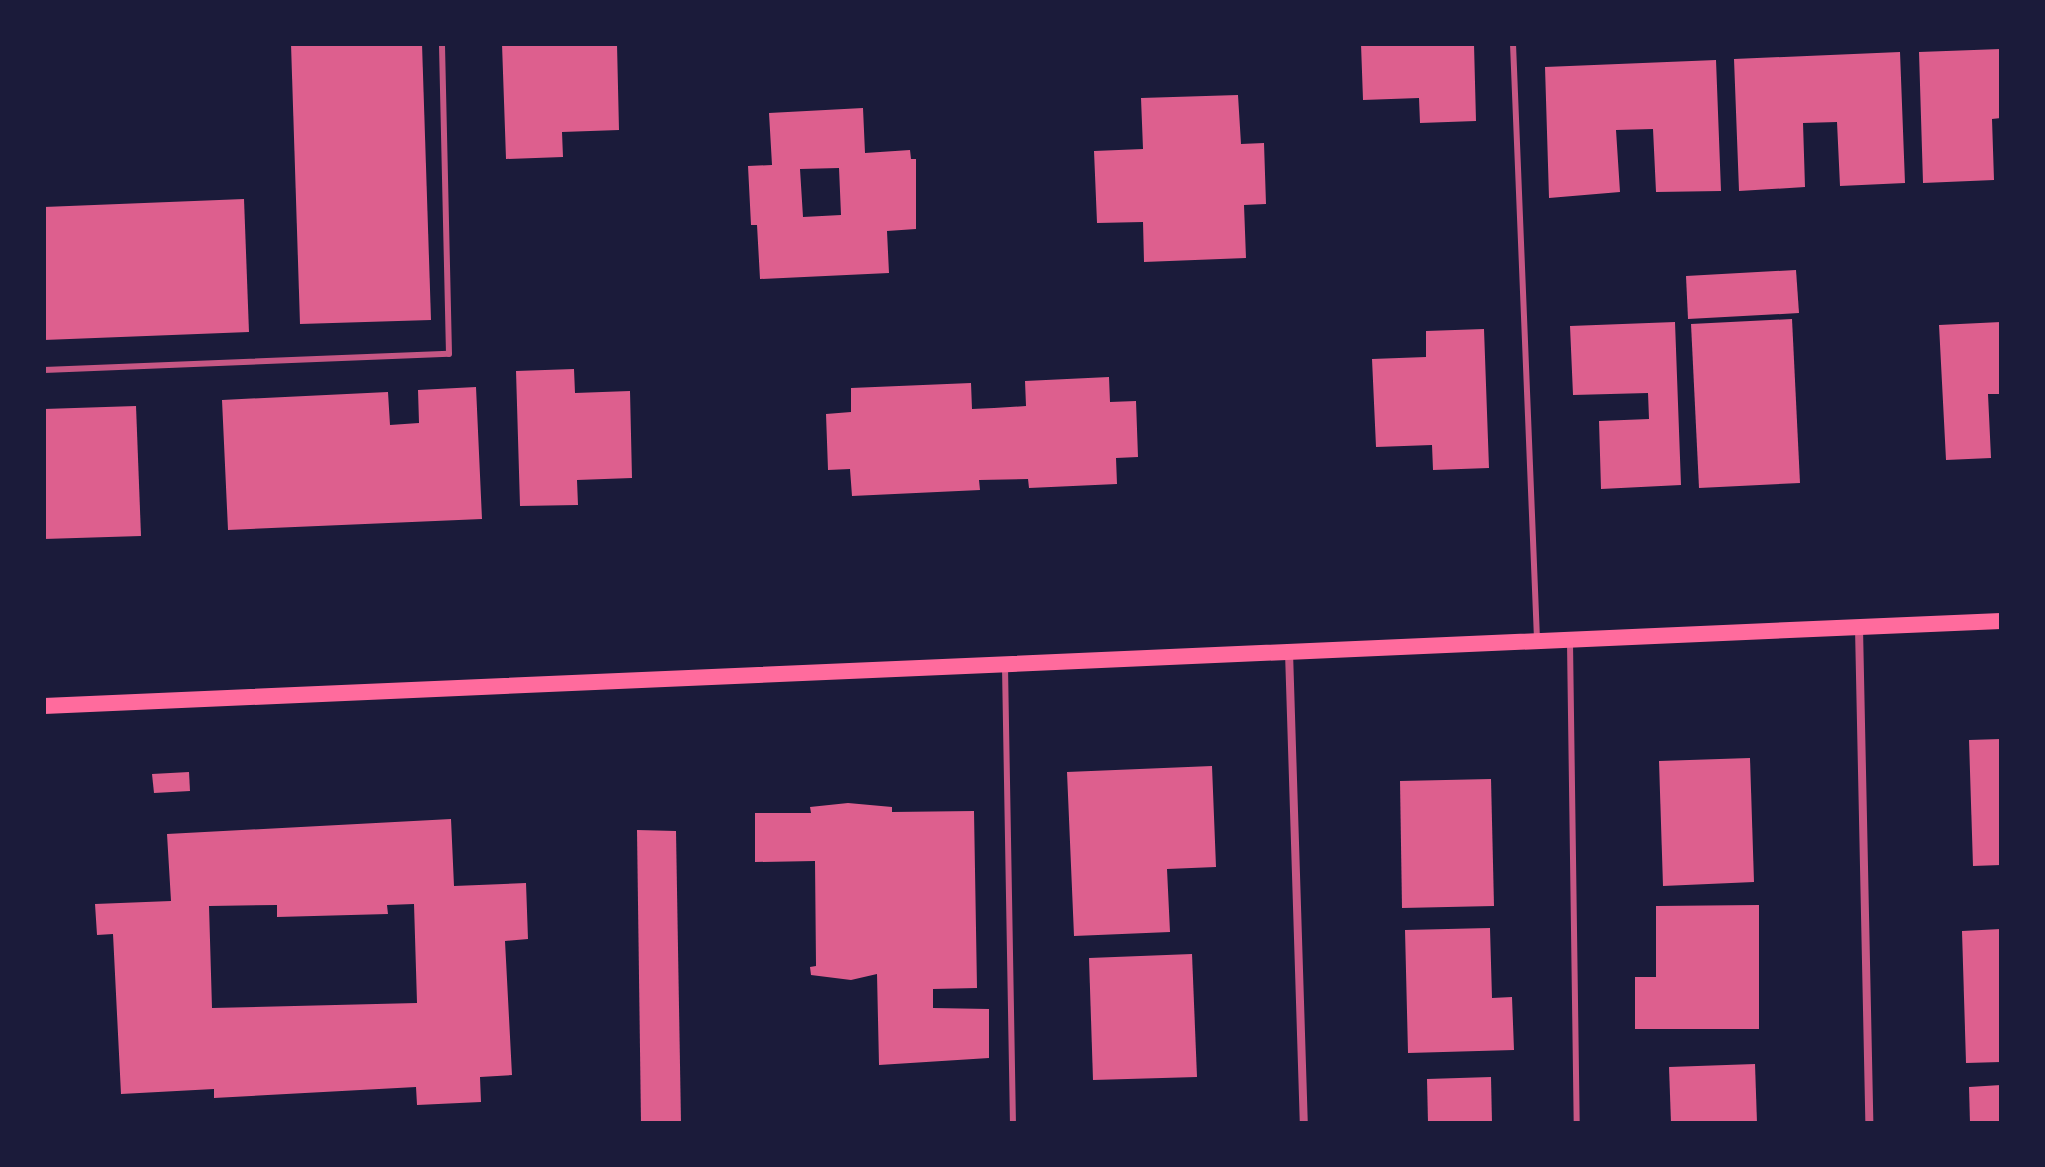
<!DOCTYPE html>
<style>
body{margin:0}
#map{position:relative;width:2045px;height:1167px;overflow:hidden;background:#1b1b3a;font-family:Montserrat,sans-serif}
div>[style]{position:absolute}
.building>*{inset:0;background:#dd5f8e}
.service>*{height:6px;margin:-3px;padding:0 3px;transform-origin:3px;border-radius:3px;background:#c65784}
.minor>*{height:8px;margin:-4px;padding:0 4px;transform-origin:4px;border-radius:4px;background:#c65784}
.secondary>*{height:16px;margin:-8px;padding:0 8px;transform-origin:8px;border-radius:8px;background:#ff6b9d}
span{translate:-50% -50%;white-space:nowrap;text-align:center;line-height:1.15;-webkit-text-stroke:8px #1b1b3a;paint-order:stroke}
.frame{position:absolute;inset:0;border:46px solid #1b1b3a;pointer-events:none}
</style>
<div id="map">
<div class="building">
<div style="clip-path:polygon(291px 44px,422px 44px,431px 320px,300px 324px)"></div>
<div style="clip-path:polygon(502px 44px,617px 44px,619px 130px,562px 132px,563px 157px,506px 159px)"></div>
<div style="clip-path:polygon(1361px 44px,1474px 44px,1476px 121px,1420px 123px,1419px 98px,1363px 100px)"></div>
<div style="clip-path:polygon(2001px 49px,2001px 118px,1992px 119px,1994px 180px,1923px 183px,1919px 52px)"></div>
<div style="clip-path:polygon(1900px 52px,1905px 183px,1840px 186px,1837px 122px,1803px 123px,1805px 187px,1739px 191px,1734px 59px)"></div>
<div style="clip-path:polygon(1716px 60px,1721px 191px,1656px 192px,1653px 129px,1616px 130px,1620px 192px,1549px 198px,1545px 67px)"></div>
<div style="clip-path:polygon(1238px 95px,1241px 144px,1264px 143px,1266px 204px,1244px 205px,1246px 258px,1144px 262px,1143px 222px,1097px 223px,1094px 151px,1143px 149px,1141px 98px)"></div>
<div style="clip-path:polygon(evenodd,863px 108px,865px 153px,910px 150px,911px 159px,916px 159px,916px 229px,887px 231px,889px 273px,760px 279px,757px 225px,751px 225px,748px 166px,772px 165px,769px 113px,863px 108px,839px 168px,841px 215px,803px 217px,800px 169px,839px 168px)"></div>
<div style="clip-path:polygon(244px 199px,249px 332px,44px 340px,44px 207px)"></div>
<div style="clip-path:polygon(1796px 270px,1799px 313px,1688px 319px,1686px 276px)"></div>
<div style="clip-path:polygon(1792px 319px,1800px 483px,1699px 488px,1691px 324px)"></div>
<div style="clip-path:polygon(1675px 322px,1681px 485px,1601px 489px,1599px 421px,1649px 419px,1648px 393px,1573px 395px,1570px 326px)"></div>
<div style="clip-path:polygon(2001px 322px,2001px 394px,1988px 394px,1991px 458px,1946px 460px,1939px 325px)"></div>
<div style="clip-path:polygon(1484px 329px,1489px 468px,1433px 470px,1432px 445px,1376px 447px,1372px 359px,1426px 357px,1426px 331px)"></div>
<div style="clip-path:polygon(574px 369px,575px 393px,630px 391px,632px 478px,577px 480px,578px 505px,520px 506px,516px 371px)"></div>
<div style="clip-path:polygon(1109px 377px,1110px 402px,1136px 401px,1138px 457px,1116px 458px,1117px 484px,1029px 488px,1028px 479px,979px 480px,980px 490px,852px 496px,850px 469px,828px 470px,826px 414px,851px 412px,851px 388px,971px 383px,972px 409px,994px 408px,1026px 406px,1025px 381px)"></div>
<div style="clip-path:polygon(476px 387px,482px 519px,228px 530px,222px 400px,388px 392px,390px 425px,419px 423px,418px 390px)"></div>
<div style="clip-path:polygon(136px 406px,141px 536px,44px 539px,44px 409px)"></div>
<div style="clip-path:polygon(2001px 739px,2001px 865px,1973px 866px,1969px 740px)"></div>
<div style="clip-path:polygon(1750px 758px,1754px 882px,1663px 886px,1659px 761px)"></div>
<div style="clip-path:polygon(1212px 766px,1216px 867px,1167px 869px,1170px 932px,1074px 936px,1067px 772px)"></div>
<div style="clip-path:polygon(189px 772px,190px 791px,154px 793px,152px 774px)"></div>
<div style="clip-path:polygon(1491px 779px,1494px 906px,1402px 908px,1400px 781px)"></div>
<div style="clip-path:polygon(848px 803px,892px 807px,892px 812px,974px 811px,977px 988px,933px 989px,933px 1008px,989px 1009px,989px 1058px,879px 1065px,877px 974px,851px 980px,811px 975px,810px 967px,816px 966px,815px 861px,755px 862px,755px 813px,811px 813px,810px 807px)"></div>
<div style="clip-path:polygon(evenodd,451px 819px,454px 886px,526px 883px,528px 939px,505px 941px,512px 1075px,480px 1077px,481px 1102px,417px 1105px,416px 1087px,214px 1098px,214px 1089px,121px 1094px,113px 934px,97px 935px,95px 904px,171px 901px,167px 834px,451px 819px,414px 904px,417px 1003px,212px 1008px,209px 906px,277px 905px,277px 917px,388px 914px,387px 905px,414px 904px)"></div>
<div style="clip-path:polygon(637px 830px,676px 831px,681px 1123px,641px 1123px)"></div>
<div style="clip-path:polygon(1759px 905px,1759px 1029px,1635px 1029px,1635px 977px,1656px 977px,1656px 906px)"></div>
<div style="clip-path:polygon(1490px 928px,1492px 998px,1512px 997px,1514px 1050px,1408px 1053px,1405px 930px)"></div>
<div style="clip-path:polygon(2001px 929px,2001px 1062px,1966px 1063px,1962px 931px)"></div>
<div style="clip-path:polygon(1192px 954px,1197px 1077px,1093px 1080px,1089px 958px)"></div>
<div style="clip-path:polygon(1755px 1064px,1757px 1123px,1671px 1123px,1669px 1067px)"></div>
<div style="clip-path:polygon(1491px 1077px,1492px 1123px,1428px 1123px,1427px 1079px)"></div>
<div style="clip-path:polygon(2001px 1085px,2001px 1123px,1970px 1123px,1969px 1087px)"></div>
</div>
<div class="service">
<div style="left:1513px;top:44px;width:596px;rotate:87.69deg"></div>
<div style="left:44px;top:370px;width:405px;rotate:-2.3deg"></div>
<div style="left:449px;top:354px;width:310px;rotate:-91.3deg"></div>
<div style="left:1570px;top:643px;width:480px;rotate:89.2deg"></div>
<div style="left:1005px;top:667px;width:456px;rotate:89deg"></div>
</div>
<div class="minor">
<div style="left:1859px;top:628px;width:495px;rotate:88.8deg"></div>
<div style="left:1289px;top:652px;width:471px;rotate:88.2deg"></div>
</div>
<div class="secondary">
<div style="left:44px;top:706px;width:1959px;rotate:-2.49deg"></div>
</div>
<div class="frame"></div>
</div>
